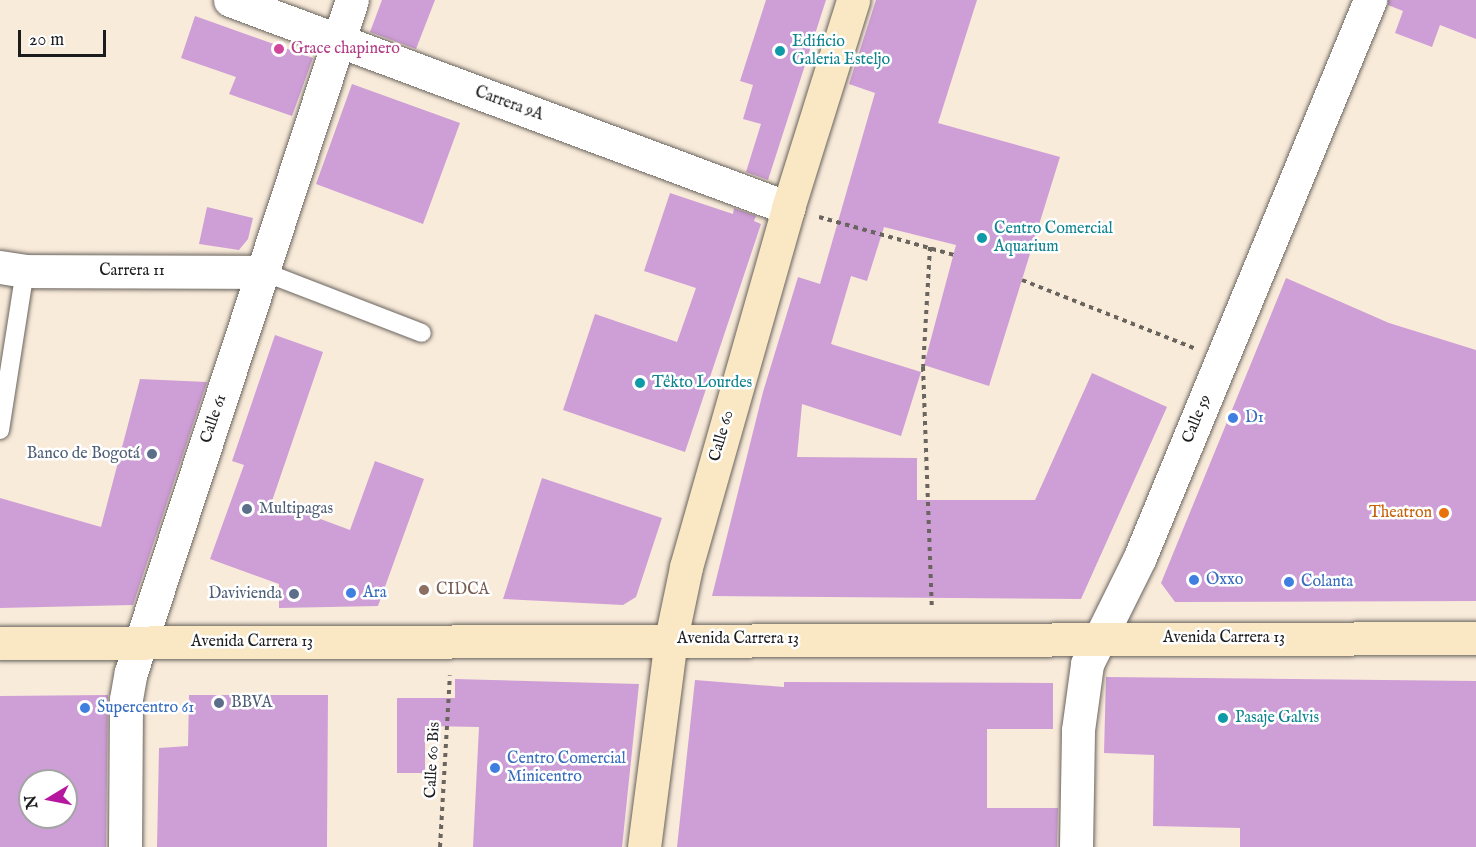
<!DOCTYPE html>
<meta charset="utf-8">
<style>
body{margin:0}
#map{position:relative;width:1476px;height:847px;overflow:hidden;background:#f9ebda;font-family:"IM FELL English",serif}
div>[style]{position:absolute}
.building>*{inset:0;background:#ce9ed6}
.path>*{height:4px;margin-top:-2px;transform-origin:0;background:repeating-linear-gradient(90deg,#69645e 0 4.5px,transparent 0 9px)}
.roads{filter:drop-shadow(0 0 2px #69645e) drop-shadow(0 0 2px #69645e)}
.lane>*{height:18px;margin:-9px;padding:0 9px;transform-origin:9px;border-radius:9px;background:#fff}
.street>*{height:33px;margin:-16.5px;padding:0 16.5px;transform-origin:16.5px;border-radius:16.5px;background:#fff}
.secondary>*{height:33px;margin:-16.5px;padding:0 16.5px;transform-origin:16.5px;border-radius:16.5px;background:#fae7c3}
.dots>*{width:16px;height:16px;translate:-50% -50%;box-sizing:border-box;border:3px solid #fff;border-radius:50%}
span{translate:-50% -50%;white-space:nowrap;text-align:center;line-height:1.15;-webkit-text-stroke:5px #fff;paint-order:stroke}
.culture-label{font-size:16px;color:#0d838f}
.left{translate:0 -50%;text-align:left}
.hotel-label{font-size:16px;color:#b23c85}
.street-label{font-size:16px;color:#1c1c1c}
.shop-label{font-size:16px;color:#366cbe}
.service-label{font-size:16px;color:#4e5e75}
.right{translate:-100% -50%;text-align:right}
.food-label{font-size:16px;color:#c56008}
.education-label{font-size:16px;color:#785e54}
.north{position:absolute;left:18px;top:769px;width:60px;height:60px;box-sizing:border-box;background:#fff;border:2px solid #a4a4a4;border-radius:50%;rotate:260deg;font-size:16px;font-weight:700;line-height:24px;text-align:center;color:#1c1c1c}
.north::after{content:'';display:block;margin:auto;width:21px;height:27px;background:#b5179e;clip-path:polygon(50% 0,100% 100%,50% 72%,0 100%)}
.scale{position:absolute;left:18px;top:30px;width:88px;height:27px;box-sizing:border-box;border:3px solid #1c1c1c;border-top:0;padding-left:8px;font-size:18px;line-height:21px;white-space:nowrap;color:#1c1c1c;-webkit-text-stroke:4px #fff;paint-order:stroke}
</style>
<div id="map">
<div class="building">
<div style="clip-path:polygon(382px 0,435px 0,416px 49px,370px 32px)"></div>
<div style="clip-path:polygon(766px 0,826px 0,768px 180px,746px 172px,761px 124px,743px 119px,753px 85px,740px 81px)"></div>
<div style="clip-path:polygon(876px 0,977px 0,938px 123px,1060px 157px,989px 386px,924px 365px,956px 245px,884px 227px,867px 281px,851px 276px,831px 344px,921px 372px,901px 436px,802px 404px,797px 457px,917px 458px,917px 500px,1035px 500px,1092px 373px,1167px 407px,1081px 599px,712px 596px,763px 392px,798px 277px,820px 284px,875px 93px,849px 84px)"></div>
<div style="clip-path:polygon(1388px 0,1476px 0,1476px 39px,1440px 25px,1432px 47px,1395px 33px,1403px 11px,1388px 5px)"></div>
<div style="clip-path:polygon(195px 16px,313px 58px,292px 116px,229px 94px,236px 77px,181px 58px)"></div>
<div style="clip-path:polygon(352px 84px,460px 123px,423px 224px,316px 184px)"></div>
<div style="clip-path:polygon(670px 193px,733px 214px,734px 208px,756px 216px,754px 221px,761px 224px,685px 452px,563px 410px,595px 314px,677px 342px,696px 288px,644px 271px)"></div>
<div style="clip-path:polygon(207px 207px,253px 218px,248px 239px,239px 250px,199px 244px)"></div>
<div style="clip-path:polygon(1286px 278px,1389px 323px,1476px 350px,1476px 601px,1175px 602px,1161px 583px)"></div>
<div style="clip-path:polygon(275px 335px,323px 352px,272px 501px,350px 530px,375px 461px,424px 479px,378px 606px,279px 608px,279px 584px,210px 559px,244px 465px,232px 461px)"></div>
<div style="clip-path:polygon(140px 379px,207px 382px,133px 605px,0 608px,0 498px,101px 527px)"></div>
<div style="clip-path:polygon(542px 478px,662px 518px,636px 597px,623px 605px,503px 599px)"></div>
<div style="clip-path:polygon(1106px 677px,1476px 681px,1476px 847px,1240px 847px,1240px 828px,1153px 826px,1154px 755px,1104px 753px)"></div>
<div style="clip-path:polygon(455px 679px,639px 684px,622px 847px,473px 847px,479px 727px,425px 726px,425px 773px,397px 773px,397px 698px,455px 698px)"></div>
<div style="clip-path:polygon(695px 680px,784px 687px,784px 682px,1053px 683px,1053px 729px,987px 729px,987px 808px,1058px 808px,1057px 847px,677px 847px)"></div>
<div style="clip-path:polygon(evenodd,108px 695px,106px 847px,0 847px,0 696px,108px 695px,30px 781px,66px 781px,66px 817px,30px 817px,30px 781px)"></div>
<div style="clip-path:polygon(189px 695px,328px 695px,327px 847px,157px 847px,159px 748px,188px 746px)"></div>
</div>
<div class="path">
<div style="left:819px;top:217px;width:140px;rotate:15.7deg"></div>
<div style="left:930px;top:247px;width:120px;rotate:93.3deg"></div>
<div style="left:923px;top:367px;width:241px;rotate:87.9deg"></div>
<div style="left:1022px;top:280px;width:185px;rotate:21.6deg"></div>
<div style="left:440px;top:847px;width:172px;rotate:-86.7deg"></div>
</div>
<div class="roads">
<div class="lane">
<div style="left:264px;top:272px;width:169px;rotate:21.1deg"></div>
<div style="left:0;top:430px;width:161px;rotate:-81.1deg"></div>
</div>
<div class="street">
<div style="left:230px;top:0;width:596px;rotate:20.44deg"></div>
<div style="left:0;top:267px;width:25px;rotate:9deg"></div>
<div style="left:25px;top:271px;width:239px;rotate:0.2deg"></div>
<div style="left:125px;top:847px;width:148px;rotate:-89.6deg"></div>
<div style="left:126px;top:699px;width:27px;rotate:-80deg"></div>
<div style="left:131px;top:672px;width:707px;rotate:-71.8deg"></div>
<div style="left:1076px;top:847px;width:117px;rotate:-89deg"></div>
<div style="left:1078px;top:730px;width:67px;rotate:-82.2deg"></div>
<div style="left:1087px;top:664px;width:119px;rotate:-63.6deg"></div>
<div style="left:1140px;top:557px;width:603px;rotate:-67.56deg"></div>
</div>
<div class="secondary">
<div style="left:0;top:643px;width:1476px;rotate:-0.19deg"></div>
<div style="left:644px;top:847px;width:210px;rotate:-82.6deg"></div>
<div style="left:671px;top:639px;width:74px;rotate:-78.2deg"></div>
<div style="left:686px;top:567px;width:373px;rotate:-74.1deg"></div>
<div style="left:788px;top:208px;width:218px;rotate:-72.6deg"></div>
</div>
</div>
<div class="dots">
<div style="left:279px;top:49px;background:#d1479c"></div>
<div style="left:780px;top:51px;background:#0f9aa8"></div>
<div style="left:982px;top:238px;background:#0f9aa8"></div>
<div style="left:640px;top:383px;background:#0f9aa8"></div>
<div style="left:1233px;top:418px;background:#3f7fe0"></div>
<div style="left:152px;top:454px;background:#5c6f8a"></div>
<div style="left:247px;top:509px;background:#5c6f8a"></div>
<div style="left:1444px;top:513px;background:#e8710a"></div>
<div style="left:1194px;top:580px;background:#3f7fe0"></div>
<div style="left:1289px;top:582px;background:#3f7fe0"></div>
<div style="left:424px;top:590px;background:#8d6e63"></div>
<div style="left:351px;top:593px;background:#3f7fe0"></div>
<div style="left:294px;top:594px;background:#5c6f8a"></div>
<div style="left:219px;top:703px;background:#5c6f8a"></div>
<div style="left:85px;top:708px;background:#3f7fe0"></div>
<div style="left:1223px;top:718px;background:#0f9aa8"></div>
<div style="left:495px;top:768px;background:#3f7fe0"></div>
</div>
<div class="culture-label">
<span class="left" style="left:792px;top:51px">Edificio<br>Galeria Esteljo</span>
<span class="left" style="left:994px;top:238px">Centro Comercial<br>Aquarium</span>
<span class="left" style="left:652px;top:383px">Têkto Lourdes</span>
<span class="left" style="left:1235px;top:718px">Pasaje Galvis</span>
</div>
<div class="hotel-label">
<span class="left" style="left:291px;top:49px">Grace chapinero</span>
</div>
<div class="street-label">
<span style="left:509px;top:104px;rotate:20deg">Carrera 9A</span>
<span style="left:132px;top:271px">Carrera 11</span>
<span style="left:214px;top:419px;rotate:-71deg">Calle 61</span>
<span style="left:1197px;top:419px;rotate:-68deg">Calle 59</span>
<span style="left:722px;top:436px;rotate:-74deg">Calle 60</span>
<span style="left:1224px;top:638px">Avenida Carrera 13</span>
<span style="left:738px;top:639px">Avenida Carrera 13</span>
<span style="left:252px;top:642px">Avenida Carrera 13</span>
<span style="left:433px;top:760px;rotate:-87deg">Calle 60 Bis</span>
</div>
<div class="shop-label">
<span class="left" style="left:1245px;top:418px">D1</span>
<span class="left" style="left:1206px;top:580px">Oxxo</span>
<span class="left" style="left:1301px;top:582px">Colanta</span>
<span class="left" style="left:363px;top:593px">Ara</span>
<span class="left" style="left:97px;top:708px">Supercentro 61</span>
<span class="left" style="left:507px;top:768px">Centro Comercial<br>Minicentro</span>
</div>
<div class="service-label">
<span class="right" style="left:140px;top:454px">Banco de Bogotá</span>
<span class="left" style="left:259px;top:509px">Multipagas</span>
<span class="right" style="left:282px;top:594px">Davivienda</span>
<span class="left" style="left:231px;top:703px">BBVA</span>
</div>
<div class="food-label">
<span class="right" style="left:1432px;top:513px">Theatron</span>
</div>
<div class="education-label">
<span class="left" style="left:436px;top:590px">CIDCA</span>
</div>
<div class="north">N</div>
<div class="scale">20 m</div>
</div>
